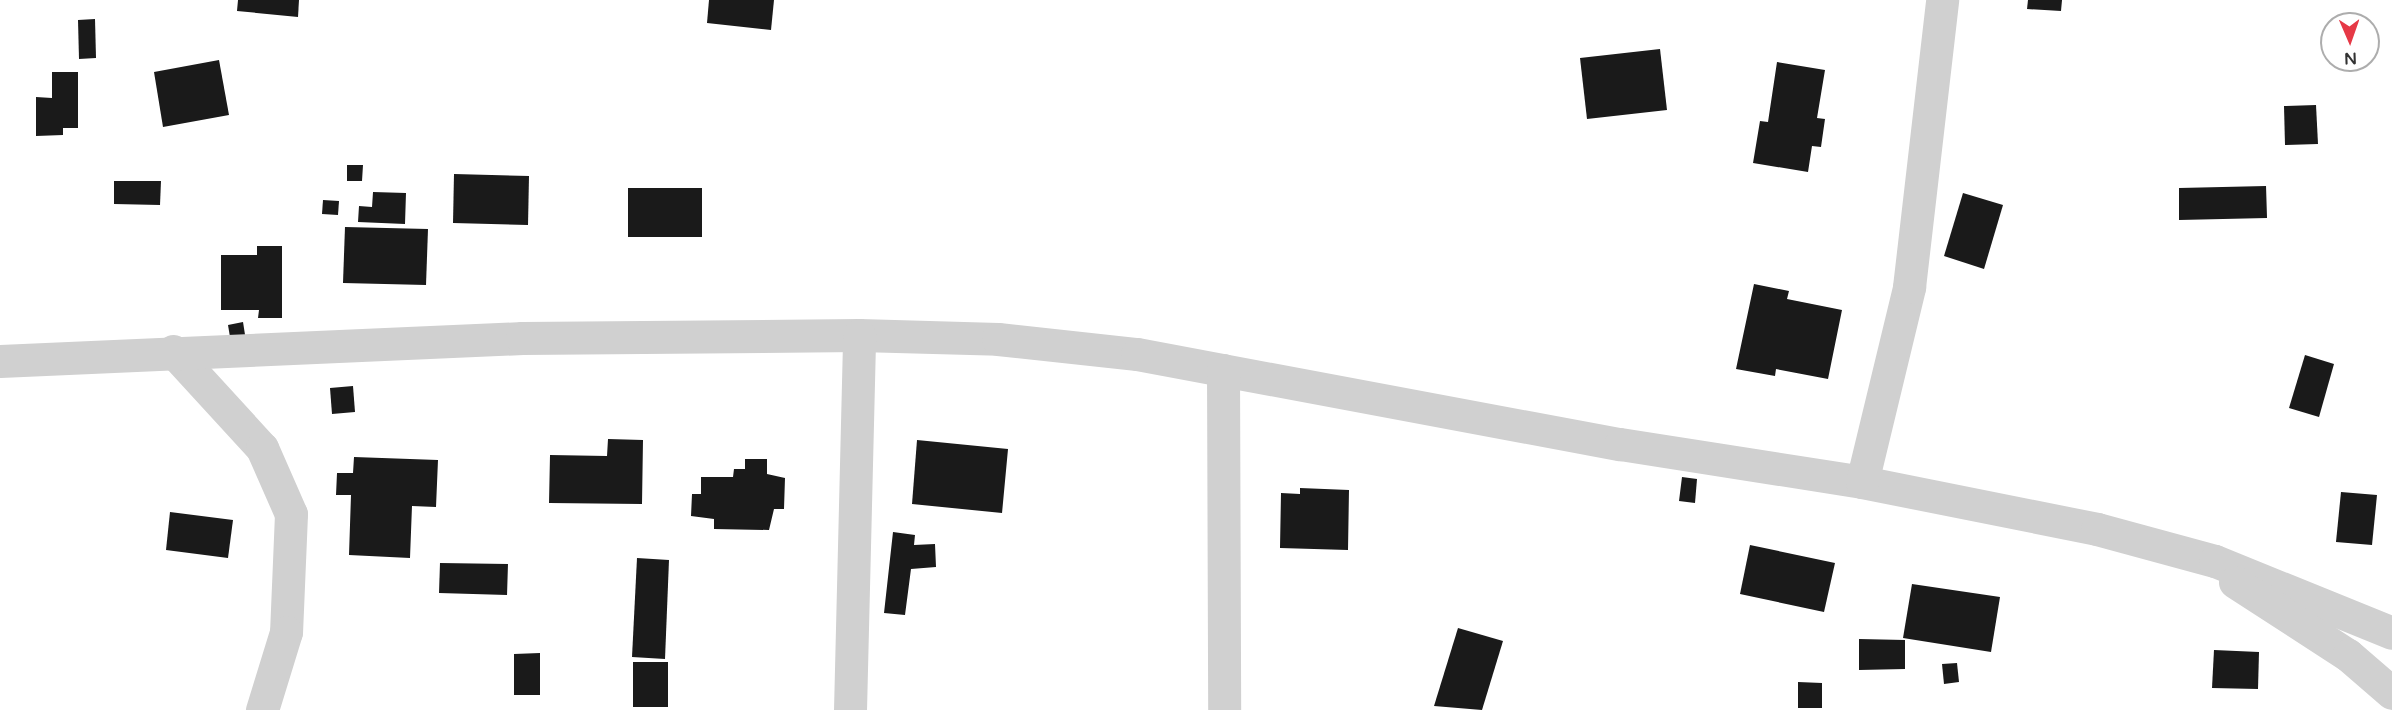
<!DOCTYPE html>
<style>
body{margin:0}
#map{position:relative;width:2392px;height:710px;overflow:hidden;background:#fff;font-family:"Varela Round",sans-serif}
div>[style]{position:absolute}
.building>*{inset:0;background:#1a1a1a}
.minor>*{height:33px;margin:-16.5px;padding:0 16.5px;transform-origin:16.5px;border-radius:16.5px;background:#d0d0d0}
span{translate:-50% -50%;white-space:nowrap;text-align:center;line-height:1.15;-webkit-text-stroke:6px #fff;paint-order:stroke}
.north{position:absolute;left:2320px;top:12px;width:60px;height:60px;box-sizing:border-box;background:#fff;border:2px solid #adadad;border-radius:50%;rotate:178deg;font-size:16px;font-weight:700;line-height:24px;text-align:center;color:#333}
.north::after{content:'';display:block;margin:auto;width:21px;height:27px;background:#e63946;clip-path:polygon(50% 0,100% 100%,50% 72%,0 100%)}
</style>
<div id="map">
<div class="building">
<div style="clip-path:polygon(238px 0,299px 0,298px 17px,237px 11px)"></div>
<div style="clip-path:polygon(709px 0,774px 0,771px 30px,707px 23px)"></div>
<div style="clip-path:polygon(2028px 0,2062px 0,2061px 11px,2027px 9px)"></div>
<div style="clip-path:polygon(95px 19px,96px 58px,79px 59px,78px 20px)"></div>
<div style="clip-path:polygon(1660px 49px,1667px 110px,1587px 119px,1580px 58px)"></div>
<div style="clip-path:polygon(219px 60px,229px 115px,163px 127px,154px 72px)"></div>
<div style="clip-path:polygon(1777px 62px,1825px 70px,1817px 118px,1825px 119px,1821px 147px,1812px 146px,1808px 172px,1753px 163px,1760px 121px,1768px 122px)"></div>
<div style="clip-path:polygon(52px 72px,78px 72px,78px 128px,63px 128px,63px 135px,36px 136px,36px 97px,52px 98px)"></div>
<div style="clip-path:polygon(2316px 105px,2318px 144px,2285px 145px,2284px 106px)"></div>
<div style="clip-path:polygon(347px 165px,363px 165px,362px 181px,347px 181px)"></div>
<div style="clip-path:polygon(454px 174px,529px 176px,528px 225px,453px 223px)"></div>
<div style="clip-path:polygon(114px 181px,161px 181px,160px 205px,114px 204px)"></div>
<div style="clip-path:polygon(2266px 186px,2267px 218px,2179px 220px,2179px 188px)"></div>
<div style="clip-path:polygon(628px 188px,702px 188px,702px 237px,628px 237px)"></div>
<div style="clip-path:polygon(373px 192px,406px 193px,405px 224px,358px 222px,359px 206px,372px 207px)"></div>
<div style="clip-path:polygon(1963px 193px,2003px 205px,1984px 269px,1944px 256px)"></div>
<div style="clip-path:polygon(323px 200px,339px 201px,338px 215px,322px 214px)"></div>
<div style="clip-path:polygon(345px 227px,428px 229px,426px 285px,343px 283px)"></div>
<div style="clip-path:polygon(257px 246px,282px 246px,282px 318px,258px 318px,259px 310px,221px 310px,221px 255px,257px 255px)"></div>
<div style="clip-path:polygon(1754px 284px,1789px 291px,1787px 299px,1842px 310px,1828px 379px,1776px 369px,1775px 376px,1736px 369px)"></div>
<div style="clip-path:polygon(243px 322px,246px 341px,231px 343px,228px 325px)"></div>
<div style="clip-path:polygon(2305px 355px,2334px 364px,2319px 417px,2289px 408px)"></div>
<div style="clip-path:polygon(353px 386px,355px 412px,332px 414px,330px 388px)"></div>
<div style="clip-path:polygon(608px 439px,643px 440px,642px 504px,549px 503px,550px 455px,607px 456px)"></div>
<div style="clip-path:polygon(917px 440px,1008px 449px,1002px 513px,912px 504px)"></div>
<div style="clip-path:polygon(354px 457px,438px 460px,436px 507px,412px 506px,410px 558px,349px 555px,351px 495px,336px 495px,337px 473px,353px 473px)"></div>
<div style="clip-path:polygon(745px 459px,767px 459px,767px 474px,785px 478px,784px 509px,774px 509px,769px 530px,714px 529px,714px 519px,691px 516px,692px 494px,701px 494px,701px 477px,733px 477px,734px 469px,745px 469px)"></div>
<div style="clip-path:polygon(1682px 477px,1697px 479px,1695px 503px,1679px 501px)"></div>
<div style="clip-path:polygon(1300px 488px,1349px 490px,1348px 550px,1280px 548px,1281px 493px,1300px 494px)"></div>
<div style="clip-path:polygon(2341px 492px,2377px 495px,2372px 545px,2336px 542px)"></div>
<div style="clip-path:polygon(170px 512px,233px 520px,228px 558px,166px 550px)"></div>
<div style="clip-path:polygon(893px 532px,915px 535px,914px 545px,935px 544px,936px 567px,911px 569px,905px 615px,884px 613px)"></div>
<div style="clip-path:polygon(1750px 545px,1835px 563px,1824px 612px,1740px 594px)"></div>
<div style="clip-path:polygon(637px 558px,669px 560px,665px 659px,632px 657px)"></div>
<div style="clip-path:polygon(440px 563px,508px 564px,507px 595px,439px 593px)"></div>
<div style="clip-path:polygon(1912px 584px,2000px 597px,1991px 652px,1903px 638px)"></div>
<div style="clip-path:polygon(1458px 628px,1503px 641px,1482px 710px,1434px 706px)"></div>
<div style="clip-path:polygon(1859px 639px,1905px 640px,1905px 669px,1859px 670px)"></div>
<div style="clip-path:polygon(2214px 650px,2259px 652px,2258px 689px,2212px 688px)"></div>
<div style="clip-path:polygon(540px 653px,540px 695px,514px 695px,514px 654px)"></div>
<div style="clip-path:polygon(633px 662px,668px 662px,668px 707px,633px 707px)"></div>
<div style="clip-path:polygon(1957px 663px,1959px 682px,1944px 684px,1942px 664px)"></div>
<div style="clip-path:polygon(1798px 682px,1822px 683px,1822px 708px,1798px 708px)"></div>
</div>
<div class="minor">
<div style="left:173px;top:351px;width:132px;rotate:47.5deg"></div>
<div style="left:262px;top:448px;width:72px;rotate:66.3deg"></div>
<div style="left:291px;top:514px;width:118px;rotate:92.4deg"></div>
<div style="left:286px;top:632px;width:82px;rotate:107.1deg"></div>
<div style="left:0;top:361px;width:523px;rotate:-2.52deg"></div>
<div style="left:522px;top:338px;width:337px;rotate:-0.5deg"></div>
<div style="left:859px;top:335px;width:139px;rotate:1.6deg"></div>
<div style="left:998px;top:339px;width:140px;rotate:6.2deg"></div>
<div style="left:1137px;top:354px;width:491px;rotate:10.6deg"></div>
<div style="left:1620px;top:444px;width:245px;rotate:8.9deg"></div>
<div style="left:1862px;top:482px;width:240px;rotate:11.3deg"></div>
<div style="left:2097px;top:529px;width:122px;rotate:15.2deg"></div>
<div style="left:2215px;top:561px;width:191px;rotate:22.1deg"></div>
<div style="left:1223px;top:370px;width:340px;rotate:89.8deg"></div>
<div style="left:1862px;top:482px;width:201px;rotate:-76.4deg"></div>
<div style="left:1909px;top:287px;width:289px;rotate:-83.4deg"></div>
<div style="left:2235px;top:582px;width:135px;rotate:32.9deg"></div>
<div style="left:2348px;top:655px;width:58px;rotate:40.8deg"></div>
<div style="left:850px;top:710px;width:375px;rotate:-88.6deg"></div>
</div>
<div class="north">N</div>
</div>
